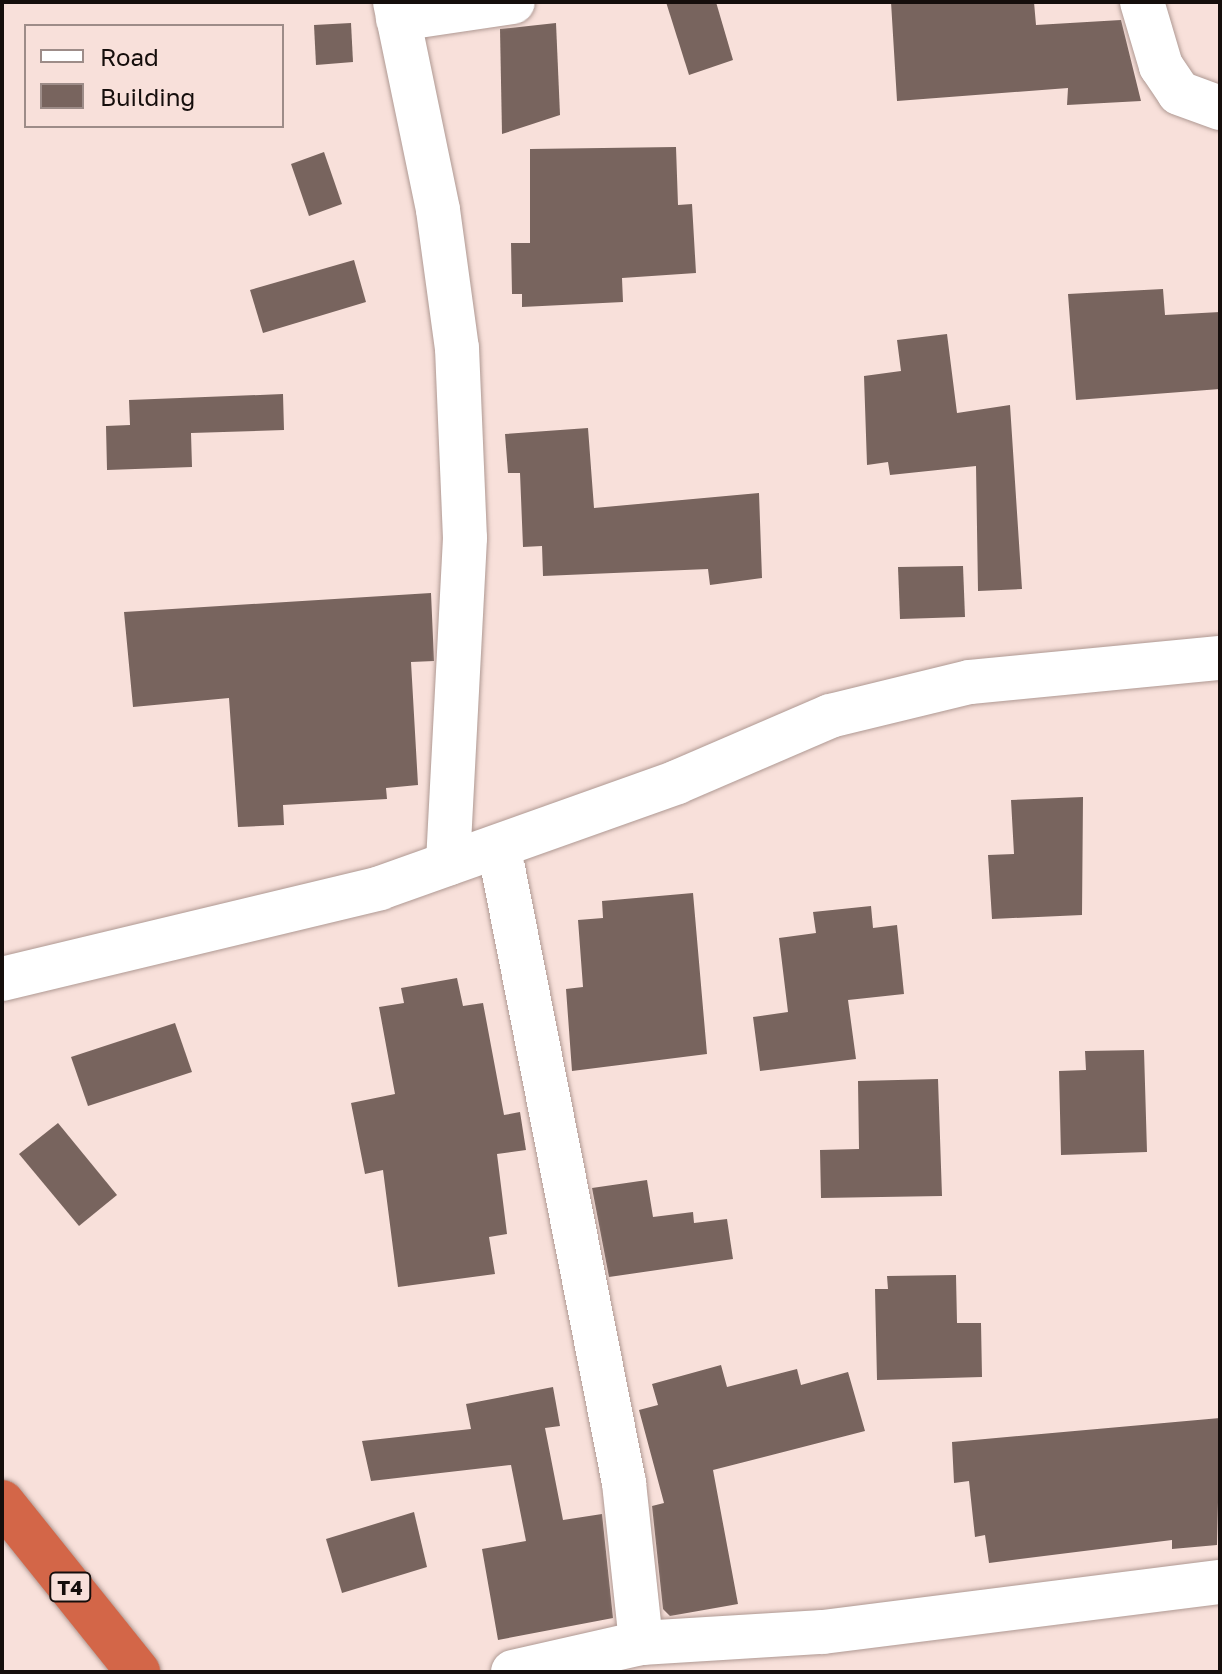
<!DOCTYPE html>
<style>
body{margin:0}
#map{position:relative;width:1222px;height:1674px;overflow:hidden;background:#f8e0da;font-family:"Golos Text",sans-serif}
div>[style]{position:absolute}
.building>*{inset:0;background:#78645e}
.roads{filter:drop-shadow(0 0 2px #af9993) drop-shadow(0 0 2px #af9993)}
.minor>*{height:44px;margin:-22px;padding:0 22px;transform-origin:22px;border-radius:22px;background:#fff}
.highway>*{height:44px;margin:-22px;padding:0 22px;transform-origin:22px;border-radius:22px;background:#d36648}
span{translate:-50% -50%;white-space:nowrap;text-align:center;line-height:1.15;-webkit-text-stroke:8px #f8e0da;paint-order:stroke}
.shield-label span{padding:2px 6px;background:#f8e0da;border:2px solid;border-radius:6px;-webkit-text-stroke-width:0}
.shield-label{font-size:20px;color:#150e0c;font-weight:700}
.frame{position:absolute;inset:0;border:4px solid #150e0c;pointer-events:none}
.legend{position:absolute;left:24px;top:24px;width:260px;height:104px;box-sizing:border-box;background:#f8e0da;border:2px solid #9d8c88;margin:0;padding:10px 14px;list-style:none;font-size:24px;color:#150e0c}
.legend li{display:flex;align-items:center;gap:16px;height:40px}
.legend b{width:40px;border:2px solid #9d8c88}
</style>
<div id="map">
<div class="building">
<div style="clip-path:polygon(666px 2px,716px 2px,733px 60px,689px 75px)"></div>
<div style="clip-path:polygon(891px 2px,1034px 2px,1036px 25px,1121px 20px,1141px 101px,1067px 105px,1068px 88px,897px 101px)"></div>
<div style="clip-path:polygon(351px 23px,353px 62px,316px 65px,314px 25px)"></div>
<div style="clip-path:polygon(556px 23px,560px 115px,502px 134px,500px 29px)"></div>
<div style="clip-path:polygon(676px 147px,678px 205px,692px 204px,696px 273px,622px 278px,623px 302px,522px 307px,522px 294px,512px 294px,511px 243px,530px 243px,530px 149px)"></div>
<div style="clip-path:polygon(324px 152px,342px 204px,309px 216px,291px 164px)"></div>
<div style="clip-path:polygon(354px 260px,366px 302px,263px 333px,250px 290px)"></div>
<div style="clip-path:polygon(1163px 289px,1165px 315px,1220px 312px,1220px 389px,1076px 400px,1068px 294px)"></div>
<div style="clip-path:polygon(947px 334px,957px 413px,1010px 405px,1022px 589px,978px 591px,976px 466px,890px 475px,888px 462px,867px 465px,864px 376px,901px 371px,897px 340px)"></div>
<div style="clip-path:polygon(283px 394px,284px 430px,191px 433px,192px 467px,107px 470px,106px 426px,130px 425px,129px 400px)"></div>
<div style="clip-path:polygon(588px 428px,594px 508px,759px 493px,762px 578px,710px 585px,708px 569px,543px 576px,542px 546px,523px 547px,520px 473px,508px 473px,505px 434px)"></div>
<div style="clip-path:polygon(963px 566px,965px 617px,900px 619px,898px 567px)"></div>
<div style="clip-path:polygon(431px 593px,434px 661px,411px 662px,418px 785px,386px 788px,387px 799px,283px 805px,284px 825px,238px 827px,229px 698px,133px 707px,124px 612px)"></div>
<div style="clip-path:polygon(1083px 797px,1082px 915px,992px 919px,988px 855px,1014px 854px,1011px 800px)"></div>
<div style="clip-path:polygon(693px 893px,707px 1054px,572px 1071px,566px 989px,583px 987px,578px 920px,603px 918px,602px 901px)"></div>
<div style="clip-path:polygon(871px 906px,873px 928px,897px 925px,904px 994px,848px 1000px,856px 1059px,760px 1071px,753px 1017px,788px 1012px,779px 938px,816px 933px,813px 912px)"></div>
<div style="clip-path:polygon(457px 978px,463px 1006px,483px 1003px,504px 1115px,520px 1112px,526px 1150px,497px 1154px,507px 1234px,489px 1237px,495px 1274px,398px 1287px,383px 1170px,365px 1174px,351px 1103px,395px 1094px,379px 1007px,404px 1003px,401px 988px)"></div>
<div style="clip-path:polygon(175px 1023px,192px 1072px,88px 1106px,71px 1057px)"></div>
<div style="clip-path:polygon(1144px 1050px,1147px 1152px,1061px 1155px,1059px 1071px,1086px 1070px,1085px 1051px)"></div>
<div style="clip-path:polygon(938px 1079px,942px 1196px,821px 1198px,820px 1150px,859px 1149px,858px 1081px)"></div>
<div style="clip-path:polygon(58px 1123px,117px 1195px,79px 1226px,19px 1154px)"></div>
<div style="clip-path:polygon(647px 1180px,653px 1217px,693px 1212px,694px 1223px,727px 1219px,733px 1259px,609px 1277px,592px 1188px)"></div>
<div style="clip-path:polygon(956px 1275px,957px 1323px,981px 1323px,982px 1377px,877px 1380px,875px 1289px,888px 1289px,887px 1276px)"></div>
<div style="clip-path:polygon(721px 1365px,727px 1387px,797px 1369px,801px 1385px,848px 1372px,865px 1431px,713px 1470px,738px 1604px,670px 1616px,663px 1609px,652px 1506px,664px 1503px,639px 1410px,658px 1405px,652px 1384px)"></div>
<div style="clip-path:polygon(553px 1387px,560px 1426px,545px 1428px,563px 1520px,602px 1514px,613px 1618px,498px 1640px,482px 1549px,526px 1541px,511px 1465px,371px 1481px,362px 1441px,471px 1429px,466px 1404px)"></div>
<div style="clip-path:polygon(1220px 1418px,1217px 1545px,1172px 1549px,1172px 1540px,989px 1563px,985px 1535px,975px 1537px,969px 1481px,954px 1483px,952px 1442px)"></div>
<div style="clip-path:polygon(414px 1512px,427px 1567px,342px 1593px,326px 1539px)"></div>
</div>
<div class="roads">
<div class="minor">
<div style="left:395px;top:2px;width:212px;rotate:78.3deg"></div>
<div style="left:438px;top:210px;width:139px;rotate:82.2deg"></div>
<div style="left:457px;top:348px;width:190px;rotate:87.6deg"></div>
<div style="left:465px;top:538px;width:326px;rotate:93deg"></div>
<div style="left:1142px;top:2px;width:67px;rotate:73.5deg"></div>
<div style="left:1161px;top:66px;width:32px;rotate:56deg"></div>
<div style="left:1179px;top:93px;width:44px;rotate:20.1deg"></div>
<div style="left:398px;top:19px;width:116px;rotate:-8.4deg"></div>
<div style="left:503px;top:868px;width:627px;rotate:78.87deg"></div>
<div style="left:624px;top:1483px;width:161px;rotate:83.9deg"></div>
<div style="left:2px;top:979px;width:389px;rotate:-13.5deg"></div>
<div style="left:380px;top:888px;width:315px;rotate:-19.6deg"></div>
<div style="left:677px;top:782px;width:167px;rotate:-23.3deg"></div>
<div style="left:830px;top:716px;width:144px;rotate:-13.7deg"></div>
<div style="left:970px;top:682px;width:251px;rotate:-5.5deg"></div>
<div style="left:513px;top:1672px;width:131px;rotate:-12.8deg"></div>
<div style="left:641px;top:1643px;width:182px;rotate:-3.5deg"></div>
<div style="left:823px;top:1632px;width:400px;rotate:-7.2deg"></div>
</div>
<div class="highway">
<div style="left:2px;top:1502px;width:218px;rotate:51.3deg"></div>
</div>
</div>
<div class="shield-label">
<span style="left:70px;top:1587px">T4</span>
</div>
<div class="frame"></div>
<ul class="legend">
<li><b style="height:10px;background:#fff"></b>Road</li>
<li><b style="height:22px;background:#78645e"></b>Building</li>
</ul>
</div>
